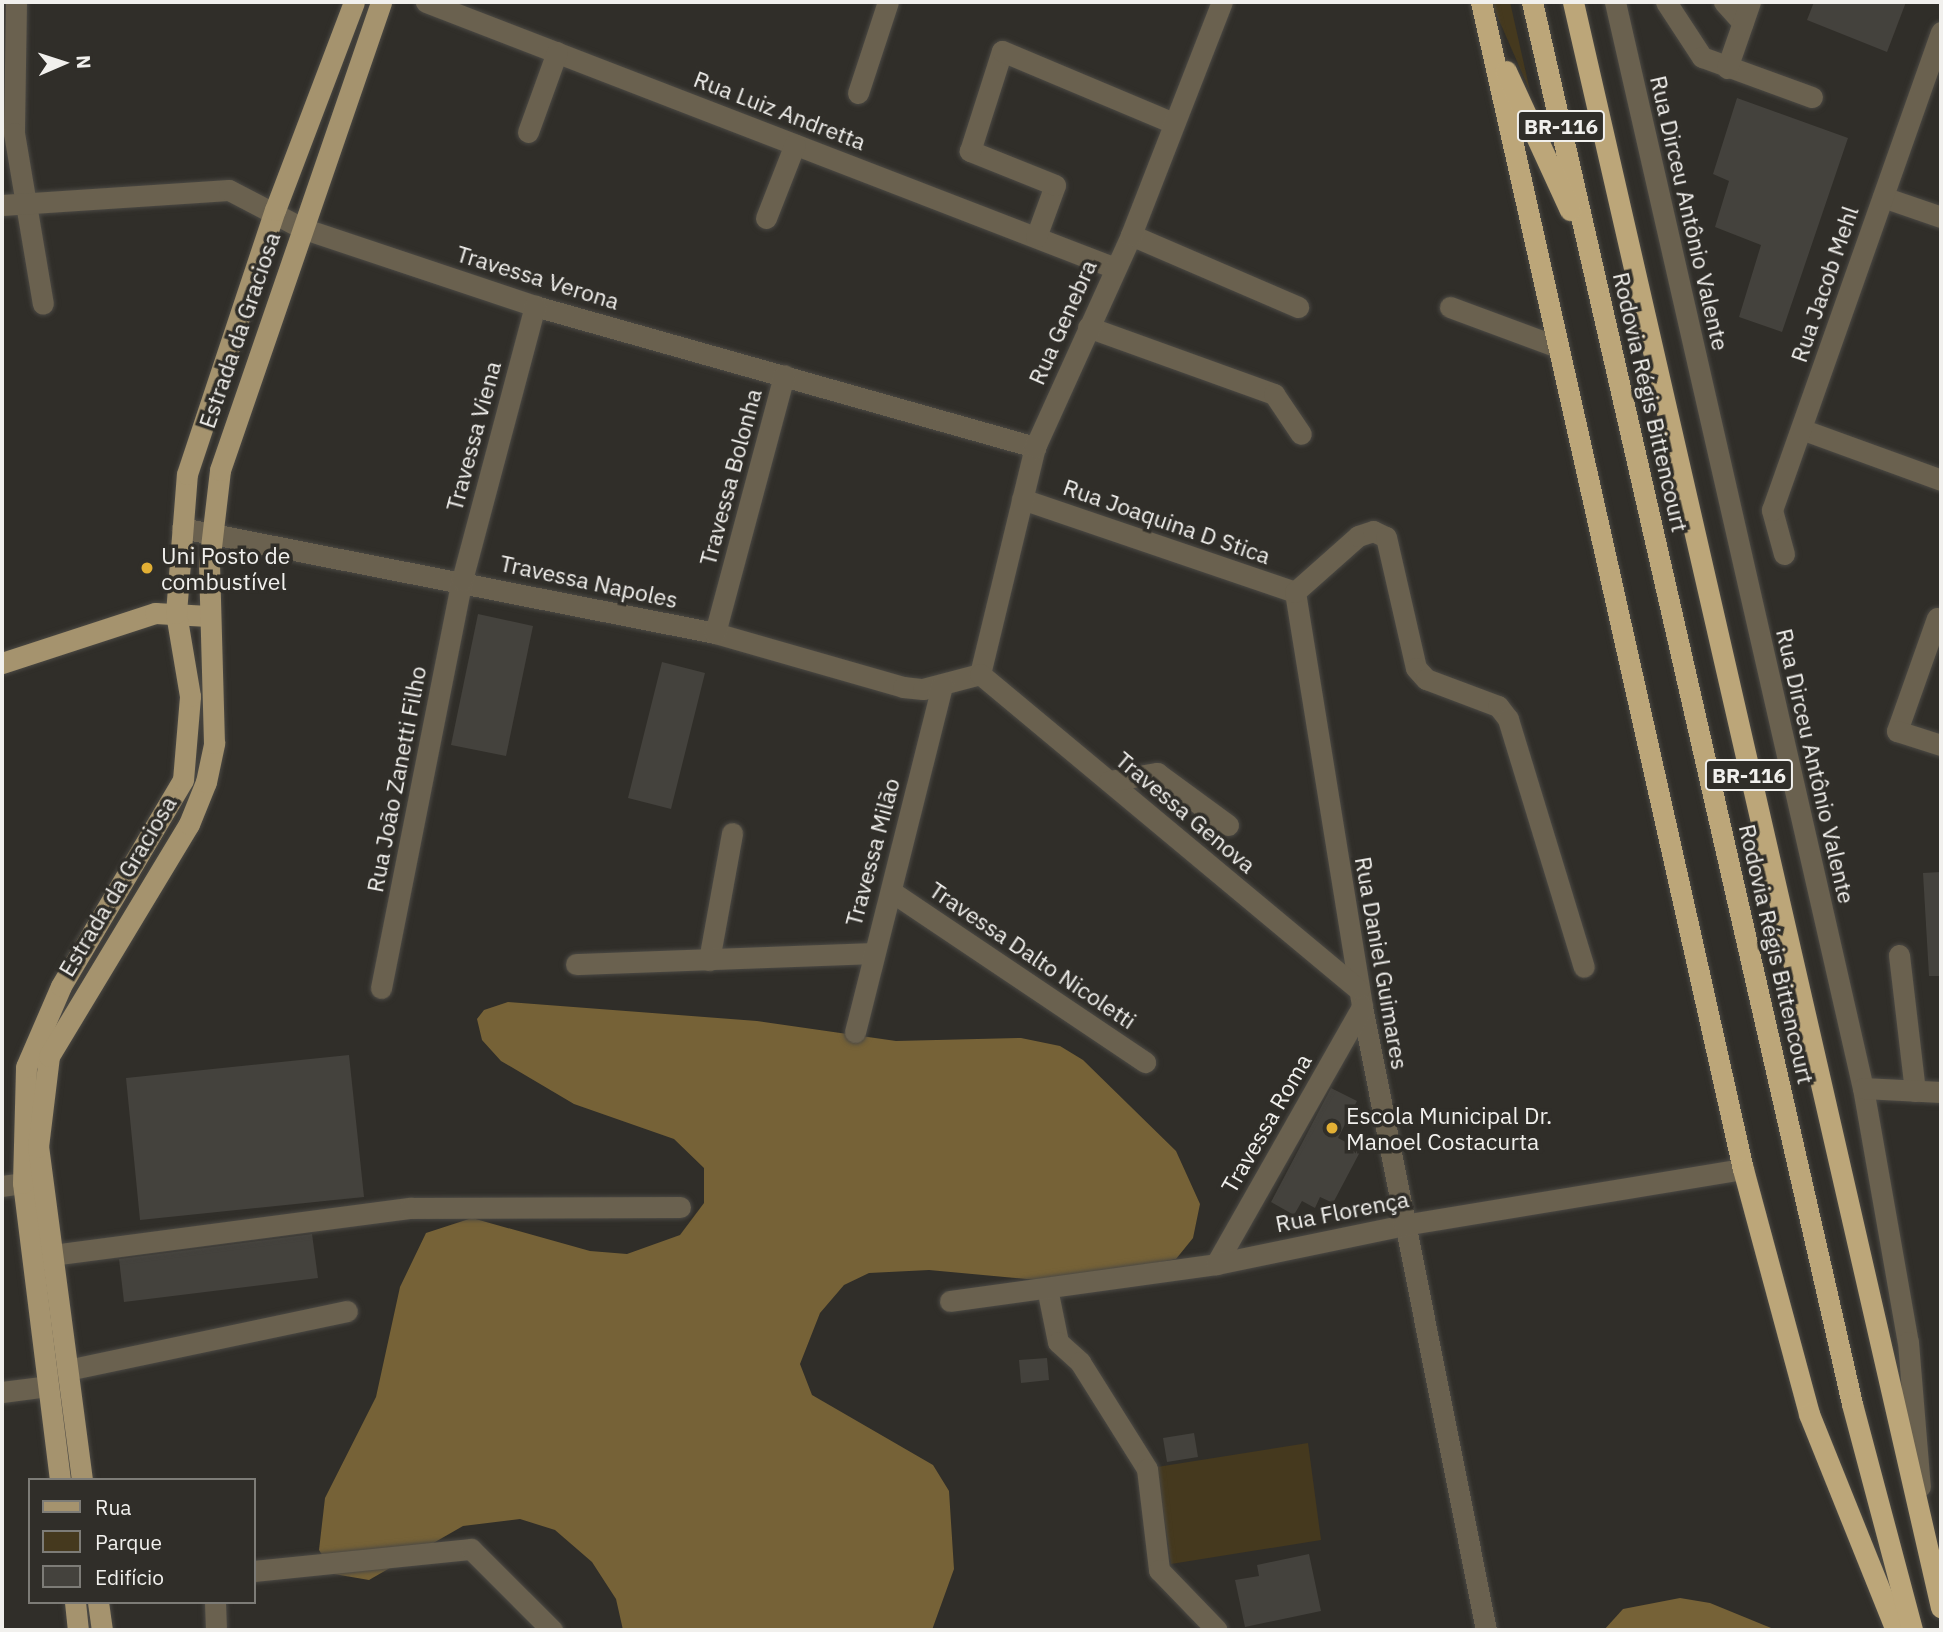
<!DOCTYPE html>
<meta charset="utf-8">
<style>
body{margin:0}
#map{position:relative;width:1943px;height:1632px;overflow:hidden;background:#302e29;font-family:"IBM Plex Sans",sans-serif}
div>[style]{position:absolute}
.green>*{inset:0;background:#45391e}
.forest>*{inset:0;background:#766237}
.building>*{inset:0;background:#44423d}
.roads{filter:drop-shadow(0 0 2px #4b4944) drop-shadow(0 0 2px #4b4944)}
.minor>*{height:21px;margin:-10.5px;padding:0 10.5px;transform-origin:10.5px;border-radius:10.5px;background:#6a614f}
.major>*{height:21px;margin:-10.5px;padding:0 10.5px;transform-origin:10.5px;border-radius:10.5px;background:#a5936e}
.highway>*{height:21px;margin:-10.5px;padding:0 10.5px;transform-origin:10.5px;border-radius:10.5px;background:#bca679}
.dots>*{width:19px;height:19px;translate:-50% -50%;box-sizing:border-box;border:4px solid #302e29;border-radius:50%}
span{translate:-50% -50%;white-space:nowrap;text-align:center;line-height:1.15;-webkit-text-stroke:7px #302e29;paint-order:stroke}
.shield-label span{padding:2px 5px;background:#302e29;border:2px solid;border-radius:5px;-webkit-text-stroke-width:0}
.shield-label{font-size:21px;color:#f1f0ed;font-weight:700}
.street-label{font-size:23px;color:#f1f0ed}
.poi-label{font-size:23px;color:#f1f0ed}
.left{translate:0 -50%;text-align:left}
.frame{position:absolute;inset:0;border:4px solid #f1f0ed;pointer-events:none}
.legend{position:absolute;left:28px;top:1478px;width:228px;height:126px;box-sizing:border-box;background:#302e29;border:2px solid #7d7c77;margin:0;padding:9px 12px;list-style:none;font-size:21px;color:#f1f0ed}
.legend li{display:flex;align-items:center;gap:14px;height:35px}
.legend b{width:35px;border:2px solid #7d7c77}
.north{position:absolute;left:28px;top:28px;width:70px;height:70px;-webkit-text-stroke:5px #302e29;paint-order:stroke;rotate:87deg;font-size:19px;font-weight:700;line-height:28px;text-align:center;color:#f1f0ed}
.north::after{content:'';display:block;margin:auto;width:24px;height:32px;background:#f1f0ed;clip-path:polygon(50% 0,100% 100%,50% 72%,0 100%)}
</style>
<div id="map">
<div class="green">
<div style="clip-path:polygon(1491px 2px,1510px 2px,1530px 91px)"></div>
<div style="clip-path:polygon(1308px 1443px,1321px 1540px,1171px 1564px,1157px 1467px)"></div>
</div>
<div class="forest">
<div style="clip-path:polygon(508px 1002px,757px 1021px,896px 1041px,1021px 1038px,1060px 1046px,1083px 1060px,1176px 1151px,1200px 1204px,1193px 1238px,1176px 1259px,1058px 1282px,929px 1270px,869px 1273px,844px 1285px,820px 1313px,800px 1364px,812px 1395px,933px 1465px,949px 1491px,954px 1569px,932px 1630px,623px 1630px,616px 1599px,592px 1562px,555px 1530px,520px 1519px,463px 1526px,369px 1580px,334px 1574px,319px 1550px,325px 1498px,376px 1397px,400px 1287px,426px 1233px,472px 1218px,590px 1251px,627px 1254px,680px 1235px,704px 1203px,704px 1168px,674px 1139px,574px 1104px,501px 1061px,482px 1040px,477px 1019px,484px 1010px)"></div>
<div style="clip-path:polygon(1680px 1598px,1710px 1603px,1776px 1630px,1604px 1630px,1623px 1609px)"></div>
</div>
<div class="building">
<div style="clip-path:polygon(1814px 2px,1906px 2px,1887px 52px,1807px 20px)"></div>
<div style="clip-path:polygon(1737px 98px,1848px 138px,1782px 332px,1739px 317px,1761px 245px,1715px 227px,1729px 181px,1713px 174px)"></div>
<div style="clip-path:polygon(478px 614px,533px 626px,506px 756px,451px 745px)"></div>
<div style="clip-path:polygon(662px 662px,705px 673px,671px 809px,628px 798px)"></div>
<div style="clip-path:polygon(1941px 872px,1941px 976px,1929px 976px,1923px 873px)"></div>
<div style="clip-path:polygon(349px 1055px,364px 1197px,140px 1220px,126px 1078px)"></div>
<div style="clip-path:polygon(1331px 1088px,1357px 1101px,1338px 1138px,1361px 1150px,1333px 1203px,1320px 1197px,1315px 1208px,1302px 1201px,1294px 1215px,1271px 1202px)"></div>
<div style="clip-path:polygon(312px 1234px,318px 1278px,124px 1302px,119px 1259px)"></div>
<div style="clip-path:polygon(1047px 1358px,1049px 1380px,1021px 1383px,1019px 1360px)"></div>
<div style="clip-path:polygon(1194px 1433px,1198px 1457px,1167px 1462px,1163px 1438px)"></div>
<div style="clip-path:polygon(1309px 1554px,1321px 1611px,1245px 1627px,1235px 1580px,1259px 1576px,1257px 1565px)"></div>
</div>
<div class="roads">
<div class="minor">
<div style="left:16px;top:2px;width:131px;rotate:90.9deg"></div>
<div style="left:14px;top:133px;width:173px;rotate:80.4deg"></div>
<div style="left:426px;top:2px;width:739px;rotate:21.11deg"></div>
<div style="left:1615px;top:2px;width:1114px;rotate:77.14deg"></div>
<div style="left:1863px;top:1088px;width:258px;rotate:80deg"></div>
<div style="left:1908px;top:1342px;width:145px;rotate:85.3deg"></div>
<div style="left:1666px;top:2px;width:66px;rotate:56.8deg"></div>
<div style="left:1702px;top:57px;width:117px;rotate:20deg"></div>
<div style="left:1724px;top:2px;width:28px;rotate:48deg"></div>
<div style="left:1727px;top:68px;width:70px;rotate:-70.8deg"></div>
<div style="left:858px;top:93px;width:96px;rotate:-71.8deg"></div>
<div style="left:528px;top:132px;width:85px;rotate:-70.1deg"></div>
<div style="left:1883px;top:197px;width:61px;rotate:19deg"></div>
<div style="left:2px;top:205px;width:227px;rotate:-3.8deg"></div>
<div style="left:229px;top:190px;width:82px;rotate:27.5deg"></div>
<div style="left:302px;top:228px;width:246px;rotate:18.5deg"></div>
<div style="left:535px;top:306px;width:520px;rotate:15.75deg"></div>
<div style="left:766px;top:218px;width:79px;rotate:-68.6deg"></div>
<div style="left:1131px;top:235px;width:182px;rotate:23.3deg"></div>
<div style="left:1036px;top:237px;width:55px;rotate:-69.9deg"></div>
<div style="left:1055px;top:185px;width:92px;rotate:-158.2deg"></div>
<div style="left:970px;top:151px;width:105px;rotate:-72.3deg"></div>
<div style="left:1002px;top:51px;width:186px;rotate:22.8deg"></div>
<div style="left:1450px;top:307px;width:115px;rotate:20.3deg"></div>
<div style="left:1088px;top:327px;width:198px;rotate:19.8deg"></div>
<div style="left:1274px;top:394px;width:48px;rotate:56deg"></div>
<div style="left:1801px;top:429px;width:149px;rotate:20deg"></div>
<div style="left:1022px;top:499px;width:288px;rotate:18.8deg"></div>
<div style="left:182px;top:528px;width:543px;rotate:11.14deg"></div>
<div style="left:715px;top:633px;width:196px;rotate:16deg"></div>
<div style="left:903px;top:687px;width:20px;rotate:6deg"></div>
<div style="left:923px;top:689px;width:59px;rotate:-14.7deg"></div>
<div style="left:1784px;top:554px;width:46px;rotate:-105.3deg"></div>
<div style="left:1772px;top:510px;width:507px;rotate:-70.53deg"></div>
<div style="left:1295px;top:592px;width:420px;rotate:80.8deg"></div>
<div style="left:1362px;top:1007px;width:635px;rotate:78.74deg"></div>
<div style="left:1295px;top:592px;width:84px;rotate:-41.6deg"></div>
<div style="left:1358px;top:536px;width:16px;rotate:-18deg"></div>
<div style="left:1373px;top:531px;width:14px;rotate:25deg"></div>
<div style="left:1386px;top:537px;width:134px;rotate:77.1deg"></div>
<div style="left:1416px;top:668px;width:15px;rotate:48deg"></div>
<div style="left:1426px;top:679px;width:77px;rotate:20.6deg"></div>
<div style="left:1498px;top:706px;width:16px;rotate:52deg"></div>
<div style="left:1508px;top:719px;width:259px;rotate:73deg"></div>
<div style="left:1937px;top:618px;width:120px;rotate:109.5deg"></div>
<div style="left:1897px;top:731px;width:46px;rotate:17.7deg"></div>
<div style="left:715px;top:633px;width:267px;rotate:-75deg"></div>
<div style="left:980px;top:674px;width:234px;rotate:-76.4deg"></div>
<div style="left:1035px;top:447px;width:233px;rotate:-65.6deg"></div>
<div style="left:1131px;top:235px;width:250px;rotate:-68.7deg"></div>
<div style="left:980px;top:674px;width:493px;rotate:39.8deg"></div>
<div style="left:1109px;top:781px;width:49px;rotate:-9.5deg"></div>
<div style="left:1157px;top:773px;width:88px;rotate:36.2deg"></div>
<div style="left:892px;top:892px;width:305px;rotate:33.9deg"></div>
<div style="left:1899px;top:955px;width:137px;rotate:83.3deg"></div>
<div style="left:709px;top:960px;width:129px;rotate:-79.7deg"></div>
<div style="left:576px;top:964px;width:295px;rotate:-2.1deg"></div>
<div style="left:381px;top:988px;width:416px;rotate:-78.8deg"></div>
<div style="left:462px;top:580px;width:284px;rotate:-75.1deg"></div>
<div style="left:855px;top:1032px;width:358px;rotate:-75.9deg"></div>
<div style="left:1863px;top:1088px;width:78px;rotate:2.9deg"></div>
<div style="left:2px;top:1186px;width:21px;rotate:-8deg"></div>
<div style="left:52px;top:1255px;width:361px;rotate:-7.5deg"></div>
<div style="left:410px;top:1208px;width:270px;rotate:-0.2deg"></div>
<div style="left:1216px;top:1264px;width:296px;rotate:-60.4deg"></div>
<div style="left:1047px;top:1288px;width:55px;rotate:78.5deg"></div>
<div style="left:1058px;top:1342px;width:30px;rotate:42deg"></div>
<div style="left:1080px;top:1362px;width:126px;rotate:57.9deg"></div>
<div style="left:1147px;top:1469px;width:102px;rotate:83.2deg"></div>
<div style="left:1159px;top:1570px;width:83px;rotate:46deg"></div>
<div style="left:950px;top:1301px;width:269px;rotate:-7.9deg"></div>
<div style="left:1216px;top:1264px;width:192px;rotate:-11.7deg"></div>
<div style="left:1404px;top:1225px;width:344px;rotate:-9.4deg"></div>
<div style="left:67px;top:1370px;width:286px;rotate:-11.9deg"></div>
<div style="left:2px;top:1392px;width:46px;rotate:-7.4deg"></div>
<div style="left:254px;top:1571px;width:218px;rotate:-5.8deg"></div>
<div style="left:471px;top:1549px;width:115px;rotate:45deg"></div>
<div style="left:215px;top:1602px;width:28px;rotate:88deg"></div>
</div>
<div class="major">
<div style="left:2px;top:663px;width:161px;rotate:-18.1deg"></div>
<div style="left:155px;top:613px;width:53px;rotate:3.2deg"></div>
<div style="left:60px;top:1480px;width:299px;rotate:-97.1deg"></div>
<div style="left:23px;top:1183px;width:116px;rotate:-88.5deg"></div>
<div style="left:26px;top:1067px;width:88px;rotate:-66.6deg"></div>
<div style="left:61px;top:986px;width:239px;rotate:-59.4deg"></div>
<div style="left:183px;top:780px;width:84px;rotate:-85.2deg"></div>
<div style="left:190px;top:696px;width:84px;rotate:-99.6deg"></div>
<div style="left:176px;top:613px;width:139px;rotate:-85.5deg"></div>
<div style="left:187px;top:474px;width:278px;rotate:-71.6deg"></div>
<div style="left:275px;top:210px;width:222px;rotate:-69.2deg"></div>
<div style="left:82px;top:1480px;width:336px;rotate:-97.5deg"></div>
<div style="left:38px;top:1147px;width:92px;rotate:-83.1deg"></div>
<div style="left:49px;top:1056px;width:271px;rotate:-58.9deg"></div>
<div style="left:189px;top:824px;width:45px;rotate:-68deg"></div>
<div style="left:206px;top:782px;width:40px;rotate:-78deg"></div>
<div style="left:214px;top:743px;width:179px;rotate:-91.6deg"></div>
<div style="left:209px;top:564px;width:95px;rotate:-83.3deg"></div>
<div style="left:220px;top:470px;width:495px;rotate:-71deg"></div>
<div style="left:75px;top:1602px;width:28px;rotate:84deg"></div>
<div style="left:98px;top:1602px;width:28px;rotate:82deg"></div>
</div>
<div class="highway">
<div style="left:1481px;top:2px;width:1196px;rotate:77.35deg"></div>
<div style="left:1743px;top:1169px;width:254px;rotate:74.9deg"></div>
<div style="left:1809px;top:1414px;width:233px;rotate:68.1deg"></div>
<div style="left:1532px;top:2px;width:1438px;rotate:77.14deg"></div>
<div style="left:1852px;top:1404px;width:234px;rotate:75.1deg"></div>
<div style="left:1573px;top:2px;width:1647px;rotate:77.09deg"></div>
<div style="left:1506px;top:71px;width:153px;rotate:65.3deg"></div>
</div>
</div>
<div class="dots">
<div style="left:147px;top:568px;background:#e2af34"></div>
<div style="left:1332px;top:1128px;background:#e2af34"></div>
</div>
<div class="shield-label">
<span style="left:1561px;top:126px">BR-116</span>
<span style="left:1749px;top:775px">BR-116</span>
</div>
<div class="street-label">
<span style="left:780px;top:110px;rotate:21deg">Rua Luiz Andretta</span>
<span style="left:1690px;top:213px;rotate:77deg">Rua Dirceu Antônio Valente</span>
<span style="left:538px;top:277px;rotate:17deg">Travessa Verona</span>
<span style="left:1824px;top:284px;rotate:-71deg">Rua Jacob Mehl</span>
<span style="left:1062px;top:322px;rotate:-66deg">Rua Genebra</span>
<span style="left:239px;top:330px;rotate:-71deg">Estrada da Graciosa</span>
<span style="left:1651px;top:402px;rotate:77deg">Rodovia Régis Bittencourt</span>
<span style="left:473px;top:436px;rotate:-75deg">Travessa Viena</span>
<span style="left:730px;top:477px;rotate:-75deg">Travessa Bolonha</span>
<span style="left:1167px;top:521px;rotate:19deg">Rua Joaquina D Stica</span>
<span style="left:589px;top:581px;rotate:12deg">Travessa Napoles</span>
<span style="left:1816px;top:766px;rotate:77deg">Rua Dirceu Antônio Valente</span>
<span style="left:396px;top:779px;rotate:-79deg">Rua João Zanetti Filho</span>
<span style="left:1186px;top:812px;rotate:40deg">Travessa Genova</span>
<span style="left:872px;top:852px;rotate:-75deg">Travessa Milão</span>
<span style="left:117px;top:886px;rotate:-59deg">Estrada da Graciosa</span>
<span style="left:1777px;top:954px;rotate:77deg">Rodovia Régis Bittencourt</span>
<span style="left:1033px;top:955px;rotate:34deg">Travessa Dalto Nicoletti</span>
<span style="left:1382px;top:963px;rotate:80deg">Rua Daniel Guimares</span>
<span style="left:1266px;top:1123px;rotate:-60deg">Travessa Roma</span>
<span style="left:1342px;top:1211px;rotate:-11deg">Rua Florença</span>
</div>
<div class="poi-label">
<span class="left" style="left:161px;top:568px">Uni Posto de<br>combustível</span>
<span class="left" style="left:1346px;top:1128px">Escola Municipal Dr.<br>Manoel Costacurta</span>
</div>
<div class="frame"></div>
<ul class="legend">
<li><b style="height:9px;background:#a5936e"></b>Rua</li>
<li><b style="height:19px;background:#45391e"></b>Parque</li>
<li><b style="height:19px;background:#44423d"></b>Edifício</li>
</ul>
<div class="north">N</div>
</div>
